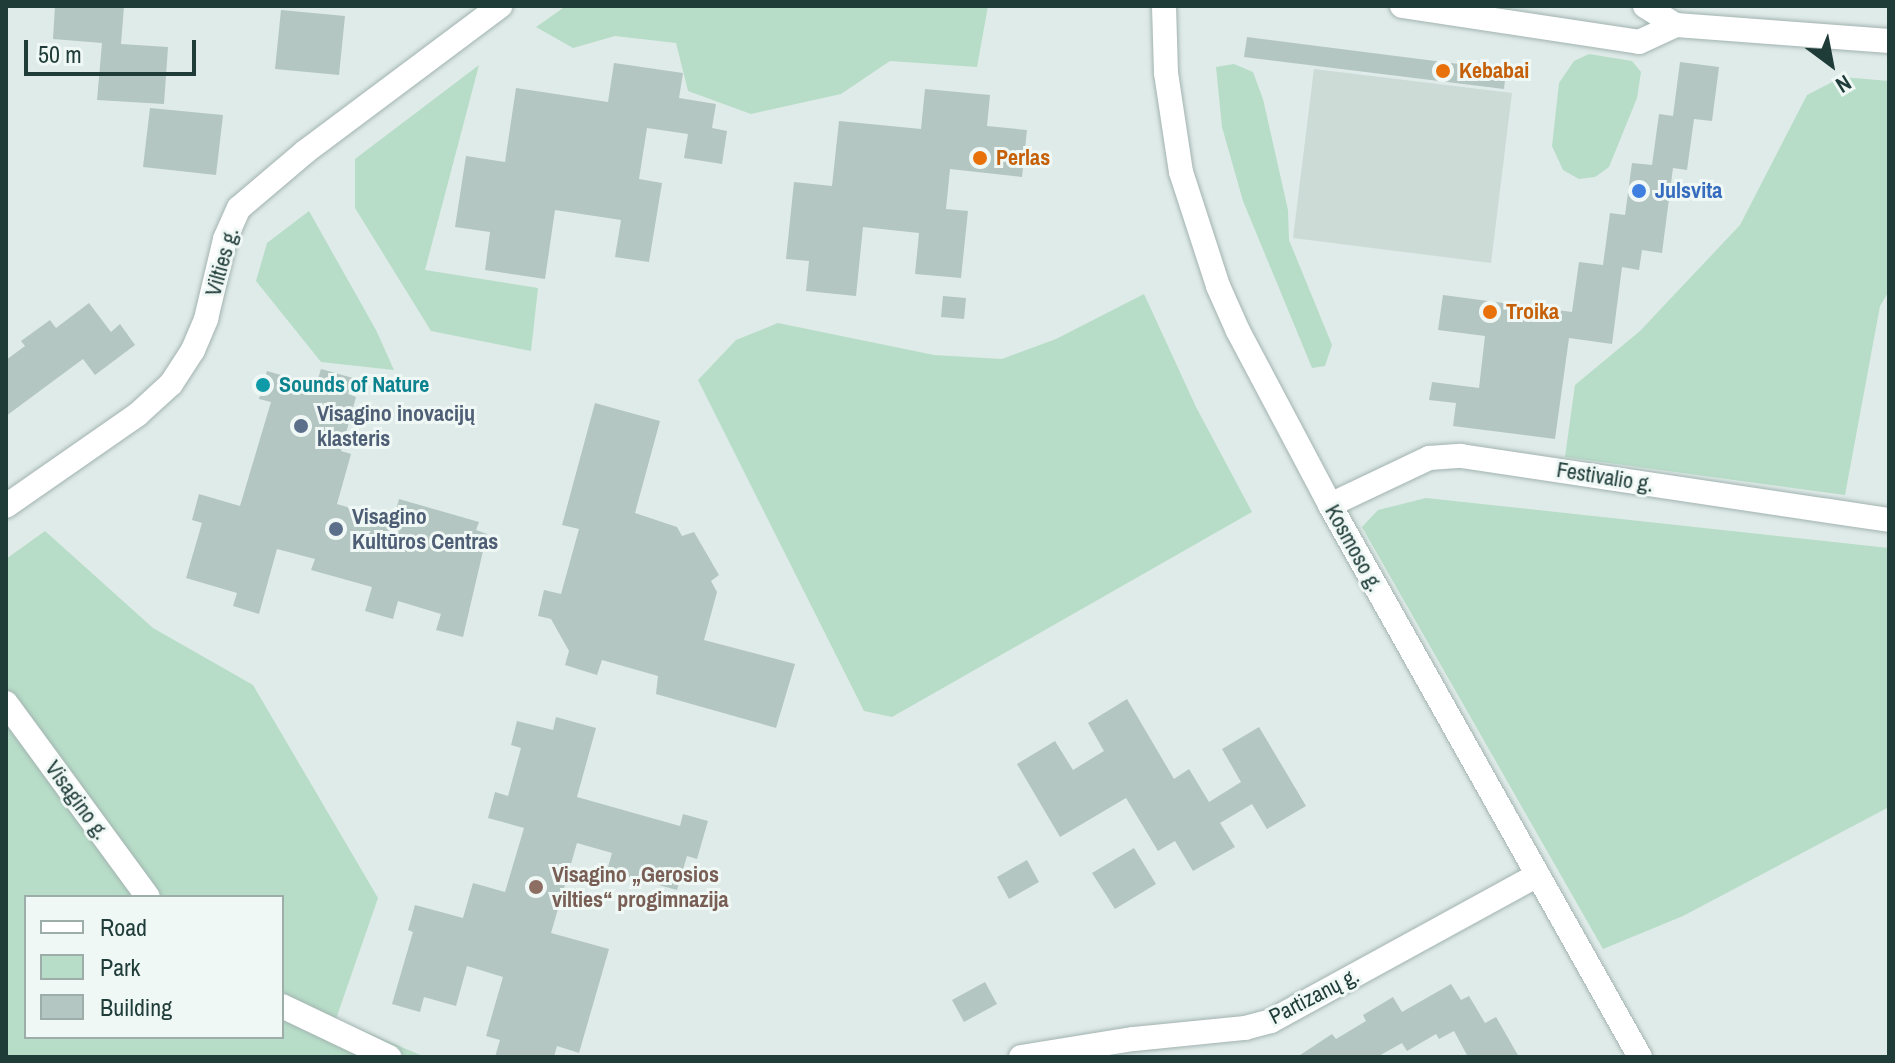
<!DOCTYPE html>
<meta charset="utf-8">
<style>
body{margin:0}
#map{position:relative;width:1895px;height:1063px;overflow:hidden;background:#dfebe8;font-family:"Archivo Narrow",sans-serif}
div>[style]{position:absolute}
.built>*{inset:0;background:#cddbd7}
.green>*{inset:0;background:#b7ddc8}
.building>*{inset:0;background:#b4c6c1}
.roads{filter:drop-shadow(0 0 2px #a2b3b0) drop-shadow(0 0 2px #a2b3b0)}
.street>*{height:24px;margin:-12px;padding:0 12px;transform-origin:12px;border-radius:12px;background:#fff}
.secondary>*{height:24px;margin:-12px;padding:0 12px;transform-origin:12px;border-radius:12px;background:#fff}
.dots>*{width:22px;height:22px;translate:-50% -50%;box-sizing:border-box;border:4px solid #f0f8f5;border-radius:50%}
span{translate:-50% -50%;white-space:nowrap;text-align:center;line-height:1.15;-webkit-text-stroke:6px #f0f8f5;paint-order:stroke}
.food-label{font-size:22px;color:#c56008;font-weight:700}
.left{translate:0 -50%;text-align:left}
.shop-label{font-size:22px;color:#366cbe;font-weight:700}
.street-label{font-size:22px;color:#1f3c39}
.culture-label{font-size:22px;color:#0d838f;font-weight:700}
.service-label{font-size:22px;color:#4e5e75;font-weight:700}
.education-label{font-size:22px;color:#785e54;font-weight:700}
.frame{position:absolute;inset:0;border:8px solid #1f3c39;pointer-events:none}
.legend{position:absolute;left:24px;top:895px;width:260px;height:144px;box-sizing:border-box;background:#f0f8f5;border:2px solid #9cadaa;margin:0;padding:10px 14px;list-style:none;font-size:24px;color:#1f3c39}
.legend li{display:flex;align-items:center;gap:16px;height:40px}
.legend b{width:40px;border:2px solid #9cadaa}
.north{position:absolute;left:1791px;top:24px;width:80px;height:80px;-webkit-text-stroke:6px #f0f8f5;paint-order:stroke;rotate:148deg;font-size:22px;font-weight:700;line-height:32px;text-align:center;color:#1f3c39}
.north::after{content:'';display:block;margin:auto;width:28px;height:36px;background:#1f3c39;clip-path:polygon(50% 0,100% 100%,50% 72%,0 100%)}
.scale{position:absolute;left:24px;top:40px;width:172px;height:36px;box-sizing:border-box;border:4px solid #1f3c39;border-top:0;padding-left:10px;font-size:24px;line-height:28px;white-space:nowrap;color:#1f3c39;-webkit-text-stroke:6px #f0f8f5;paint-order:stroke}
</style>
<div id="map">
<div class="built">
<div style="clip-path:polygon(1314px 69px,1512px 93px,1491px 263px,1293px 238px)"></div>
</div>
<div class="green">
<div style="clip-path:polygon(566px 6px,988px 6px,977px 67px,890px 61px,841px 94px,751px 114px,688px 91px,676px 43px,615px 36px,573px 48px,536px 27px)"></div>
<div style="clip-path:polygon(1589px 54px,1632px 61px,1641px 72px,1637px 98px,1609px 167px,1595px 177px,1579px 179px,1563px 170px,1552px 146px,1559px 83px,1574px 61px)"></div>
<div style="clip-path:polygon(1234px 64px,1253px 72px,1263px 99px,1288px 210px,1289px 240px,1332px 345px,1325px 366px,1312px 368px,1243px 201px,1222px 127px,1216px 67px)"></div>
<div style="clip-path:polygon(479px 65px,425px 270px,538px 288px,531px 351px,431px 331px,355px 208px,355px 159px)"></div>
<div style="clip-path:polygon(1842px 77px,1889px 81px,1889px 291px,1880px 306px,1845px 495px,1565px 457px,1575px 385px,1640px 331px,1740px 225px,1807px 95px)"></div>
<div style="clip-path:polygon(309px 211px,376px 330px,394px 370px,321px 362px,256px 281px,267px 243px)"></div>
<div style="clip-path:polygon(1144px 294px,1196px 407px,1252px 512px,892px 717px,864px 711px,698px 380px,736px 340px,778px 323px,934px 355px,1002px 359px,1056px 339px)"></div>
<div style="clip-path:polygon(1426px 498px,1889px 548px,1889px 807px,1683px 916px,1603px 949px,1362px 527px,1378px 510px)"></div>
<div style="clip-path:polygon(evenodd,45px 531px,153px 628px,253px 685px,378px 898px,336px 1019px,425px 1057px,6px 1057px,6px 559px,45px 531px,26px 897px,282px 897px,282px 1037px,26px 1037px,26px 897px)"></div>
</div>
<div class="building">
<div style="clip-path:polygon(55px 6px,124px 6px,121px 44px,168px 47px,164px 104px,97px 100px,102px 43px,53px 39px)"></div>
<div style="clip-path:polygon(281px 10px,345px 16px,339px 75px,275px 69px)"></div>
<div style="clip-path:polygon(1247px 37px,1506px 70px,1504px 89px,1244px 57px)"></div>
<div style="clip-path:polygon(1680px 62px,1719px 67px,1712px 121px,1694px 119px,1687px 170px,1673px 168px,1662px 253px,1642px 250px,1639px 270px,1622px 267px,1612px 344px,1569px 338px,1555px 439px,1453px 426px,1456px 403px,1429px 400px,1432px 382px,1479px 388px,1485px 336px,1438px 330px,1443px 295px,1572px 312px,1579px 262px,1603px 265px,1610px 213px,1625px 215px,1632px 163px,1652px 165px,1659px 114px,1673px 116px)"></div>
<div style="clip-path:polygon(614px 63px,683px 73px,679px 98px,716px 104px,712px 128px,727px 131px,722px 164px,684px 158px,688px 134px,647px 128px,639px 179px,662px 183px,649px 262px,615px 257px,621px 220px,555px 210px,545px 279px,485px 270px,490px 232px,455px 227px,466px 156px,505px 162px,516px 88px,608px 102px)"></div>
<div style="clip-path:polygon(925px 89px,990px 95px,987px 126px,1027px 130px,1022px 177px,950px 169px,946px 209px,968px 211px,961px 278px,915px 274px,919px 233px,863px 227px,856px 296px,806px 291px,809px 261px,786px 259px,794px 182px,832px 186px,839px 121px,921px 129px)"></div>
<div style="clip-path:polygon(150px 108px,223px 115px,216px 175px,143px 167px)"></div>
<div style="clip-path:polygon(943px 296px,966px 298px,964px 319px,941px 317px)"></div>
<div style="clip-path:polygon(89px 303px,111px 332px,120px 324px,135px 345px,95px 375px,83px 359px,6px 416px,6px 360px,25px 346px,21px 341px,50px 320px,56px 328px)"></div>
<div style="clip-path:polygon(321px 369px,353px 378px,348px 394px,356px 397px,341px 451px,351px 454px,337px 504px,393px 521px,399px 499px,479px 522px,476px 530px,487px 534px,463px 637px,436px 630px,441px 614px,398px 601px,393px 619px,365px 611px,372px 587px,311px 570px,315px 559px,277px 549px,259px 614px,233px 606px,237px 593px,186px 578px,202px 523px,192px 520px,199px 494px,240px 506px,271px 402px,259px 399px,267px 371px,316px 385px)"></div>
<div style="clip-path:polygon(595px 403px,660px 421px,635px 513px,677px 527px,682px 536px,694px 532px,719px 575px,711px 581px,717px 592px,704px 640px,795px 664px,776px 728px,656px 694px,658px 676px,602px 660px,597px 675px,565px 665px,569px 651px,551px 619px,538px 616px,544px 590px,561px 594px,579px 529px,562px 525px)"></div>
<div style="clip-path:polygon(1127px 699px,1174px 779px,1189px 769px,1209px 802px,1241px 782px,1222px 749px,1259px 727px,1306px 806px,1267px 829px,1252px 804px,1220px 823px,1235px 847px,1193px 871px,1175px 841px,1158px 851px,1126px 798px,1060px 837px,1017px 764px,1055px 741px,1073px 770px,1104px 751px,1088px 723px)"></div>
<div style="clip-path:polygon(556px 717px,596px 728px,577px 797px,680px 826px,683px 814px,708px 821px,697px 859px,687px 856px,677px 890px,607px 871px,612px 853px,577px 843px,551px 933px,609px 949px,579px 1053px,557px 1046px,554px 1057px,495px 1057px,500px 1040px,486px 1036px,503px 977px,467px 966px,456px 1006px,424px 997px,420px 1012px,392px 1004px,413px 932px,408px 930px,415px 905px,463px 918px,473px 883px,505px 892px,524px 828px,488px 818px,495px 792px,508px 796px,521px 748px,511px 745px,517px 721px,553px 730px)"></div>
<div style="clip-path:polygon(1134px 848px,1156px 884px,1115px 909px,1092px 873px)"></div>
<div style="clip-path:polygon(1027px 860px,1039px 882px,1009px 899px,997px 877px)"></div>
<div style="clip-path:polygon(985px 982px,997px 1004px,964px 1022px,952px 1000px)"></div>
<div style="clip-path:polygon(1451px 984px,1461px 1000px,1469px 996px,1485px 1023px,1496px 1017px,1519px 1057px,1468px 1057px,1454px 1031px,1439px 1039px,1436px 1034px,1407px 1051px,1402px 1043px,1377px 1057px,1297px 1057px,1332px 1034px,1336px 1039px,1366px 1021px,1363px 1015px,1393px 997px,1402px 1012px)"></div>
</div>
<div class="roads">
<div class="street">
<div style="left:1402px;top:6px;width:240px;rotate:8.6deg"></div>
<div style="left:1639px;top:42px;width:41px;rotate:-24.7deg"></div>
<div style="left:1645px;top:6px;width:36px;rotate:32deg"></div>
<div style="left:1676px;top:25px;width:214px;rotate:4.3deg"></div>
<div style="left:1330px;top:505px;width:110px;rotate:-25.4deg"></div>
<div style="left:1429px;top:458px;width:32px;rotate:-4deg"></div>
<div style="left:1461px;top:456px;width:433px;rotate:8.5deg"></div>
<div style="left:6px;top:506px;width:160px;rotate:-34.8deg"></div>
<div style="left:137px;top:415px;width:46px;rotate:-42.4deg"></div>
<div style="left:171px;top:384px;width:40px;rotate:-57.1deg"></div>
<div style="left:193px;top:350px;width:34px;rotate:-67deg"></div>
<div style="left:206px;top:319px;width:82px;rotate:-76.6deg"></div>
<div style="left:225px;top:239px;width:34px;rotate:-66deg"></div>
<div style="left:239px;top:208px;width:87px;rotate:-40.3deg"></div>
<div style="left:305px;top:152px;width:244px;rotate:-36.8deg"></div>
<div style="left:6px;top:703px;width:240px;rotate:53.8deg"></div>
<div style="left:282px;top:1006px;width:119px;rotate:25.5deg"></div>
<div style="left:1021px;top:1057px;width:114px;rotate:-9.1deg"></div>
<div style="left:1134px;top:1039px;width:112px;rotate:-5.7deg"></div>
<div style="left:1245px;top:1028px;width:27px;rotate:-15deg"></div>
<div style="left:1271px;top:1021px;width:304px;rotate:-28.7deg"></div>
</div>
<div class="secondary">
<div style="left:1164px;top:6px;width:67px;rotate:88.3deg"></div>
<div style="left:1166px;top:73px;width:100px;rotate:81.4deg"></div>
<div style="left:1181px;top:172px;width:120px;rotate:72deg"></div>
<div style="left:1218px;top:286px;width:49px;rotate:66deg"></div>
<div style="left:1238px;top:331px;width:197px;rotate:62.1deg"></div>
<div style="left:1330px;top:505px;width:633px;rotate:60.68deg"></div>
</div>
</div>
<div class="dots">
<div style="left:1443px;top:71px;background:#e8710a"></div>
<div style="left:980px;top:158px;background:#e8710a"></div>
<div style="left:1639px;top:191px;background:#3f7fe0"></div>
<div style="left:1490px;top:312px;background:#e8710a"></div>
<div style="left:263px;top:385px;background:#0f9aa8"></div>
<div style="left:301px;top:426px;background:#5c6f8a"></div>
<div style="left:336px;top:529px;background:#5c6f8a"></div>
<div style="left:536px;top:887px;background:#8d6e63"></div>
</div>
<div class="food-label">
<span class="left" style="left:1459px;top:71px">Kebabai</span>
<span class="left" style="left:996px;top:158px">Perlas</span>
<span class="left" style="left:1506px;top:312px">Troika</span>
</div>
<div class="shop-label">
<span class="left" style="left:1655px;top:191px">Julsvita</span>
</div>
<div class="street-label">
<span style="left:222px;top:262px;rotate:-74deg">Vilties g.</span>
<span style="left:1605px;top:477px;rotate:9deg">Festivalio g.</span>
<span style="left:1354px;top:548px;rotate:61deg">Kosmoso g.</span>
<span style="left:77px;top:800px;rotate:54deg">Visagino g.</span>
<span style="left:1314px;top:996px;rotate:-27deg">Partizanų g.</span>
</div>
<div class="culture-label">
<span class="left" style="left:279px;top:385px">Sounds of Nature</span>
</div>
<div class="service-label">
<span class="left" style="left:317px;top:426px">Visagino inovacijų<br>klasteris</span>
<span class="left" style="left:352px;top:529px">Visagino<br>Kultūros Centras</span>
</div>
<div class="education-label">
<span class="left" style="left:552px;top:887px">Visagino „Gerosios<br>vilties“ progimnazija</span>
</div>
<div class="frame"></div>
<ul class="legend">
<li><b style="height:10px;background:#fff"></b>Road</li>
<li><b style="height:22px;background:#b7ddc8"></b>Park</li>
<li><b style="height:22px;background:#b4c6c1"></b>Building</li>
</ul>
<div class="north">N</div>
<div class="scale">50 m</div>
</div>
